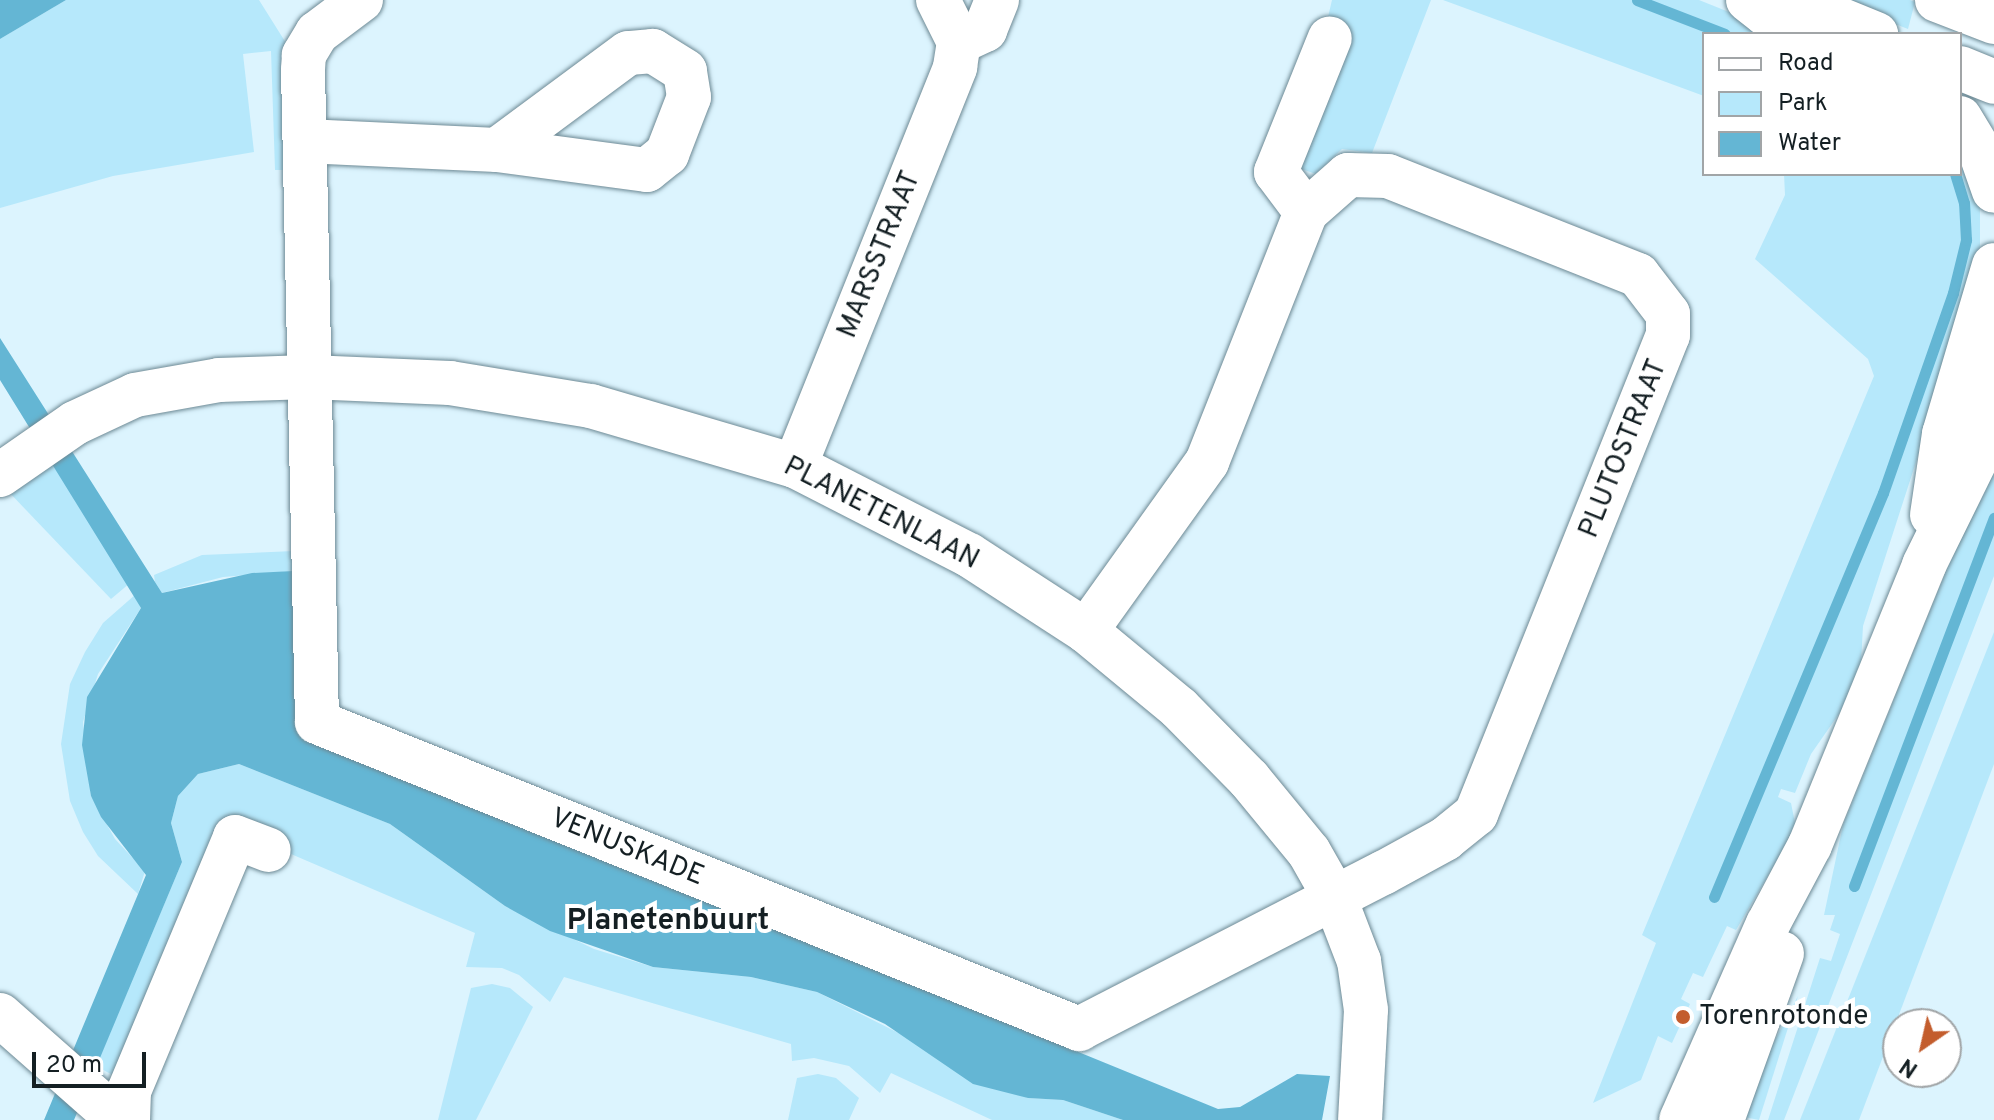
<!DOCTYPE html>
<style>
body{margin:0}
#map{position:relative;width:1994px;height:1120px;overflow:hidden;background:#dcf4fe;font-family:Overpass,sans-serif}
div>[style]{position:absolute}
.green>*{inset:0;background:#b6e8fb}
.water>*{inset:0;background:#64b6d4}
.stream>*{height:11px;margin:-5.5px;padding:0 5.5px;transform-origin:5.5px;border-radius:5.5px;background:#64b6d4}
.roads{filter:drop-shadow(0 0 2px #6d8994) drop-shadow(0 0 2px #6d8994)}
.minor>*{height:44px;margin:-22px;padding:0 22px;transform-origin:22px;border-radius:22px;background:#fff}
.major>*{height:44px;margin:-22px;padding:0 22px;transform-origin:22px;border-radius:22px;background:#fff}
.dots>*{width:22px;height:22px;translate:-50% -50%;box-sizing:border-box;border:4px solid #fff;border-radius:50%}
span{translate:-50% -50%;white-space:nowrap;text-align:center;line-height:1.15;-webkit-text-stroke:8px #fff;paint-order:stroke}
.street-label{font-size:28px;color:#141f23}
.poi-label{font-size:28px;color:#141f23}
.left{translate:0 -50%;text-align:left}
.neighbourhood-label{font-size:30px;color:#141f23;font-weight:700}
.legend{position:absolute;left:1702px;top:32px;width:260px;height:144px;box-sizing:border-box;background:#fff;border:2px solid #a1a5a7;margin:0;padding:10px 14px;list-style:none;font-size:24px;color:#141f23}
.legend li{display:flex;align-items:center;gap:16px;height:40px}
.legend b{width:40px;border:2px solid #a1a5a7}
.north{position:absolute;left:1882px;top:1008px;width:80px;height:80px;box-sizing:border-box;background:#fff;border:2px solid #a1a5a7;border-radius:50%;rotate:214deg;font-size:22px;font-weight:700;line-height:32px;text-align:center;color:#141f23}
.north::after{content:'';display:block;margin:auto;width:28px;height:36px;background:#c35d2d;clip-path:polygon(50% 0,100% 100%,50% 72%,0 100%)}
.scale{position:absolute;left:32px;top:1052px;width:114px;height:36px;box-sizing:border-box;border:4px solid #141f23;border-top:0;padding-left:10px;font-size:24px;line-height:28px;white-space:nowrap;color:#141f23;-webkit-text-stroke:6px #fff;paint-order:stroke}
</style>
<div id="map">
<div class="green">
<div style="clip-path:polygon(66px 0,259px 0,286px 43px,290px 170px,275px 170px,271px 51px,243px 54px,254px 152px,113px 176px,0 208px,0 39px)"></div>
<div style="clip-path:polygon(1332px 0,1431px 0,1372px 153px,1342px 149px,1316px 174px,1293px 166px)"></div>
<div style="clip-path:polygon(1443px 0,1699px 0,1784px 34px,1704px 34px,1704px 96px)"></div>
<div style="clip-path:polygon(1834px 0,1910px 0,1915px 2px,1908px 29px)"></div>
<div style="clip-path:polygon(1960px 150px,1980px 204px,1980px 264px,1863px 626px,1861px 663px,1843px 708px,1811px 754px,1795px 793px,1781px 789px,1778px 797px,1791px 803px,1796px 828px,1736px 930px,1727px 926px,1703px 977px,1693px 973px,1681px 999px,1690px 1004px,1672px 1043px,1658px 1036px,1641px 1080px,1593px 1103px,1656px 943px,1642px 935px,1874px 376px,1868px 359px,1755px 259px,1785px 195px,1784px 174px,1960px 174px)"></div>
<div style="clip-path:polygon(1994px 453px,1994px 576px,1784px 1120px,1768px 1120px,1820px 958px,1831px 961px,1840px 934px,1830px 930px,1835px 915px,1824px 915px,1843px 825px)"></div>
<div style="clip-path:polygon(53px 458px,130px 583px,111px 599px,6px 489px)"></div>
<div style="clip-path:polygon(294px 551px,293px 571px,223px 577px,162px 593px,155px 582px,154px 575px,202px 555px)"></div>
<div style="clip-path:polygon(136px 594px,141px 608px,98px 674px,83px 722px,91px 796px,115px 839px,145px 871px,138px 894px,98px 856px,83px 832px,70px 801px,61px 744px,70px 684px,85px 652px,103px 623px)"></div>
<div style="clip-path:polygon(1994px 632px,1994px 764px,1859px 1120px,1800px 1120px)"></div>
<div style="clip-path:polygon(239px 764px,390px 824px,505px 906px,594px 949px,653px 967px,751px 977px,817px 992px,1028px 1098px,1063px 1100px,1123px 1120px,992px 1120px,891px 1073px,880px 1093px,849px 1066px,814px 1058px,792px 1061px,791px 1044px,564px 977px,550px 1002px,519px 975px,502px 968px,466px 967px,475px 933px,277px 848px,232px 818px,120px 1079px,96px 1066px,182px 862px,171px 823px,178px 796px,198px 774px)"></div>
<div style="clip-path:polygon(492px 984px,510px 988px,533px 1007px,476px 1120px,438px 1120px,471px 988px)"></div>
<div style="clip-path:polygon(1798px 996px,1759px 1120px,1739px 1116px,1751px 1086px)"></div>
<div style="clip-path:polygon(818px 1074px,836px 1078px,859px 1098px,849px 1120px,788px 1120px,797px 1078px)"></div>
</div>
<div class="water">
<div style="clip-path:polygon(0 0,66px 0,0 39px)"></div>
<div style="clip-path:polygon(0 338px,162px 593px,252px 573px,293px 571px,301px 735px,1218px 1109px,1240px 1107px,1297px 1074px,1330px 1076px,1322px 1120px,1123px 1120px,1063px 1100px,1028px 1098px,973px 1084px,885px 1024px,817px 992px,751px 977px,653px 967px,550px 931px,505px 906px,390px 824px,239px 764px,198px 774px,178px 796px,171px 823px,182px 862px,74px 1120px,44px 1120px,146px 875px,101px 817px,91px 796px,82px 745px,87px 697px,141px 608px,0 380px)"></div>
</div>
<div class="stream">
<div style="left:1637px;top:0;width:94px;rotate:21.1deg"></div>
<div style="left:1854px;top:886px;width:394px;rotate:-69.2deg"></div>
<div style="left:1714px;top:897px;width:438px;rotate:-67.3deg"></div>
<div style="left:1883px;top:493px;width:212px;rotate:-70.7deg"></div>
<div style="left:1953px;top:293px;width:55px;rotate:-76.2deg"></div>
<div style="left:1966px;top:240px;width:37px;rotate:-93deg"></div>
<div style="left:1964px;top:203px;width:30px;rotate:-107deg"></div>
</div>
<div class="roads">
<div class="minor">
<div style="left:361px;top:0;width:55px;rotate:143.1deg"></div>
<div style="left:317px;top:33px;width:26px;rotate:121deg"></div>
<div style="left:304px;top:55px;width:15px;rotate:94deg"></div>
<div style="left:303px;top:70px;width:652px;rotate:88.77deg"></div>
<div style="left:317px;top:722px;width:822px;rotate:21.94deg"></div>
<div style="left:1079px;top:1029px;width:342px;rotate:-27.2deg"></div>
<div style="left:1383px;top:873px;width:71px;rotate:-28.7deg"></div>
<div style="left:1445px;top:839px;width:40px;rotate:-39deg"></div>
<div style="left:1476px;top:814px;width:516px;rotate:-68.16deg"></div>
<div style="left:1668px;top:335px;width:21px;rotate:-90deg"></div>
<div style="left:1668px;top:314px;width:49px;rotate:-127.6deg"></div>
<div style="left:1638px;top:275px;width:269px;rotate:-158.4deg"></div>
<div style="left:1388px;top:176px;width:40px;rotate:-178.6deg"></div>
<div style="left:1348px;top:175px;width:56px;rotate:138.6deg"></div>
<div style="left:938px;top:0;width:47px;rotate:63.4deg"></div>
<div style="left:305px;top:141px;width:192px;rotate:2.7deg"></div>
<div style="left:497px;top:150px;width:151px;rotate:7.6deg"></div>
<div style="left:647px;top:170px;width:26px;rotate:-39deg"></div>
<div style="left:667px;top:154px;width:61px;rotate:-68.9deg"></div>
<div style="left:689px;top:97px;width:26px;rotate:-99deg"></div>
<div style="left:685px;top:71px;width:38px;rotate:-148deg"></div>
<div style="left:653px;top:51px;width:25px;rotate:175deg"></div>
<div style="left:628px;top:53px;width:163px;rotate:143.5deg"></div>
<div style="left:1970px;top:410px;width:70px;rotate:-70deg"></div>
<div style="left:795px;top:466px;width:430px;rotate:-68.1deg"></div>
<div style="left:955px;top:67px;width:25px;rotate:-81deg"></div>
<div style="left:959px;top:42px;width:29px;rotate:-25deg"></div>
<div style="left:985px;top:30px;width:32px;rotate:-68deg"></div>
<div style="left:0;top:475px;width:91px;rotate:-34.7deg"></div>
<div style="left:75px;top:423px;width:66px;rotate:-25deg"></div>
<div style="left:135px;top:395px;width:85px;rotate:-10.1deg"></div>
<div style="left:219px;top:380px;width:90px;rotate:-1.9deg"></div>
<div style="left:309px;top:377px;width:141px;rotate:2.4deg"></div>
<div style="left:450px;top:383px;width:143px;rotate:9.3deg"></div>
<div style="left:591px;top:406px;width:213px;rotate:16.4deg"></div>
<div style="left:795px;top:466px;width:195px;rotate:27.1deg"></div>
<div style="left:969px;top:555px;width:140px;rotate:33deg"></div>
<div style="left:1086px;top:631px;width:121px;rotate:39.6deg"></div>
<div style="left:1179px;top:708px;width:100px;rotate:45.4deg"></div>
<div style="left:1249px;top:779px;width:94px;rotate:50.6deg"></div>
<div style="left:1309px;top:852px;width:51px;rotate:60.4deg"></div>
<div style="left:1334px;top:896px;width:70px;rotate:69deg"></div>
<div style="left:1359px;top:961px;width:49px;rotate:81.9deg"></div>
<div style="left:1366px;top:1010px;width:110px;rotate:93.1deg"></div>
<div style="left:1086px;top:631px;width:208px;rotate:-54.4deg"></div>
<div style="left:1207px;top:462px;width:269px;rotate:-68.4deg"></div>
<div style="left:1306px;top:212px;width:50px;rotate:-126.9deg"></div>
<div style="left:1276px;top:172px;width:144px;rotate:-68.1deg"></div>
<div style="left:0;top:1015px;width:159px;rotate:41.4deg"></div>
<div style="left:128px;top:1120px;width:29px;rotate:-88deg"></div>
<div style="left:129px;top:1091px;width:275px;rotate:-67.3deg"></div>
<div style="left:235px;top:837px;width:36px;rotate:21deg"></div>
<div style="left:1681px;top:1120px;width:214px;rotate:-66.1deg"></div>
<div style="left:1768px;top:924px;width:89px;rotate:-62deg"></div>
<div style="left:1810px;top:845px;width:302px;rotate:-67.8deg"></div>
<div style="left:1924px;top:565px;width:158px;rotate:-63.8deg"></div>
<div style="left:1722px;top:1120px;width:177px;rotate:-70.2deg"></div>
</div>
<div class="major">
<div style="left:1748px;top:0;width:23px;rotate:38deg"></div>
<div style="left:1766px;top:14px;width:55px;rotate:21.4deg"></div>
<div style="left:1793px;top:0;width:90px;rotate:22.3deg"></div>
<div style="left:1937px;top:0;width:61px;rotate:21.1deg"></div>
<div style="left:1960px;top:68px;width:37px;rotate:22deg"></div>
<div style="left:1960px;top:118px;width:39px;rotate:59deg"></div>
<div style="left:1980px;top:151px;width:42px;rotate:70.7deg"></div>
<div style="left:1932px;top:515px;width:82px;rotate:-81.6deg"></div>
<div style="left:1944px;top:434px;width:176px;rotate:-73.5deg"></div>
</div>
</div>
<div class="dots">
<div style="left:1683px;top:1017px;background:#c35d2d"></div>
</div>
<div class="street-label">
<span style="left:880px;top:255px;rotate:-68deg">MARSSTRAAT</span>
<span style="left:1624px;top:449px;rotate:-68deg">PLUTOSTRAAT</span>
<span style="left:881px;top:514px;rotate:27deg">PLANETENLAAN</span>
<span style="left:627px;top:848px;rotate:22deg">VENUSKADE</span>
</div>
<div class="poi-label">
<span class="left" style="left:1699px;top:1017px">Torenrotonde</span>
</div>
<div class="neighbourhood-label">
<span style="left:668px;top:922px">Planetenbuurt</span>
</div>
<ul class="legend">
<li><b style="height:10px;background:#fff"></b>Road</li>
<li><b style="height:22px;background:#b6e8fb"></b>Park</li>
<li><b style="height:22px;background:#64b6d4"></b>Water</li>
</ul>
<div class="north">N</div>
<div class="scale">20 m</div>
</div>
